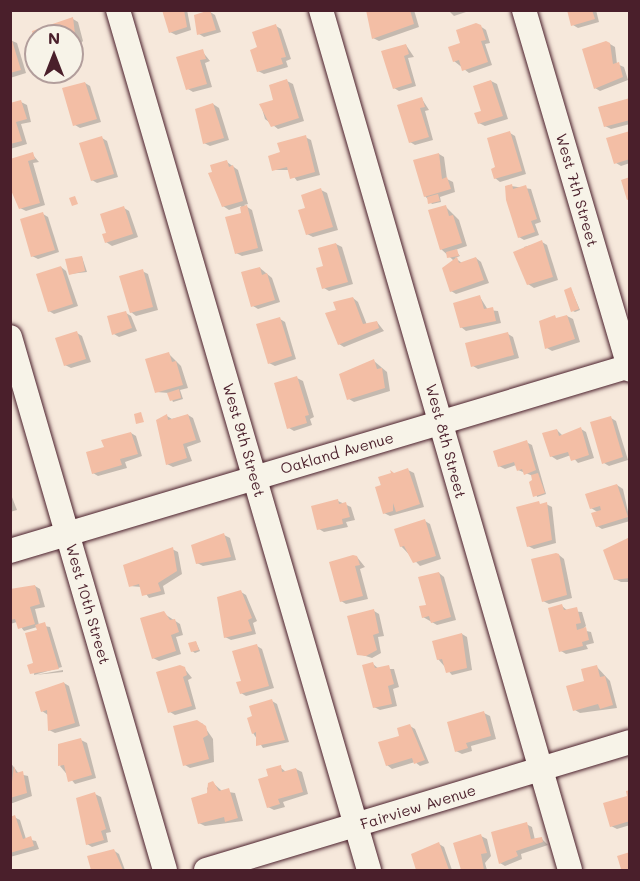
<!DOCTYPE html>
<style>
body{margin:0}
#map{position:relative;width:640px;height:881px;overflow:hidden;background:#f6e8db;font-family:Mali,sans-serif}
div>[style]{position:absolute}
.shadow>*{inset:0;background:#0003}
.building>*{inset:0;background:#f3bea5}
.roads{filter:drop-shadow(0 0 2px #4a1f2b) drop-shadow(0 0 2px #4a1f2b)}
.minor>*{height:24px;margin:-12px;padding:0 12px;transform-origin:12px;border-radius:12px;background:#f7f3e8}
span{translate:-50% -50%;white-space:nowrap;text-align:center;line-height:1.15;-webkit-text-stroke:4.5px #f7f3e8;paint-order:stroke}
.street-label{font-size:15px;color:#4a1f2b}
.frame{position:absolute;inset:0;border:12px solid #4a1f2b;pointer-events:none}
.north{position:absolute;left:24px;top:24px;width:60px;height:60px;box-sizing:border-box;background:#f7f3e8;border:2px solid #b29e9c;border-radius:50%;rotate:0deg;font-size:16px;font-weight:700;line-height:24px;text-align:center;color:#4a1f2b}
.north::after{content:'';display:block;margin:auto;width:21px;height:27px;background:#4a1f2b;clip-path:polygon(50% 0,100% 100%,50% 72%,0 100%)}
</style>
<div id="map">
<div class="shadow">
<div style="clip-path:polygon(163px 10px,187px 10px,191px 30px,176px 35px,170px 32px)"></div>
<div style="clip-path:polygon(367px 10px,414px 10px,419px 27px,379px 41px,373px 38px)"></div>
<div style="clip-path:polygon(448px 10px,472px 10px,454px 16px)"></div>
<div style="clip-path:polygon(568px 10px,596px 10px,599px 22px,578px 28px,573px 25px)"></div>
<div style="clip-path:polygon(210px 12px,215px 15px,221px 32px,204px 37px,199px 34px)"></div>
<div style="clip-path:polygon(73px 19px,78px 22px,83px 41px,77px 47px,78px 53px,72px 55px,72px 36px,36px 36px,36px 40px,34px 32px)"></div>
<div style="clip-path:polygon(276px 26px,281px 29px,291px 59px,286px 61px,288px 67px,264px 74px,258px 71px,259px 48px)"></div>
<div style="clip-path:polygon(480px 26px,486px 30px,490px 43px,485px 44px,492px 65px,469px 73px,454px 61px,462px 43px)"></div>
<div style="clip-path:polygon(10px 40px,17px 43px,26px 73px,10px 78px)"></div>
<div style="clip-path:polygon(610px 44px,615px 47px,617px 64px,624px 67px,628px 80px,600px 91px,595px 88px)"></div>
<div style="clip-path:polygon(406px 45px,414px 57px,408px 58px,416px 86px,399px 91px,394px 88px)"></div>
<div style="clip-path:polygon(202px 51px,210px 61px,205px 63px,212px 87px,193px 92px,188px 89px)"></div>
<div style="clip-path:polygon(287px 81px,293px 84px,304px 121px,278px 129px,265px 119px,261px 105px,275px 100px)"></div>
<div style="clip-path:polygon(491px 81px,497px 84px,508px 119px,485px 126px,479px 123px)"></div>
<div style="clip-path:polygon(85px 83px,90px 86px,101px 122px,80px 128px,75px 125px)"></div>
<div style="clip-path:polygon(422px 99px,429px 110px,425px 111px,433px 140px,415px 145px,410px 142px)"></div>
<div style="clip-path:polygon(630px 100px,630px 124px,611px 129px,605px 126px)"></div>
<div style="clip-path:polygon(21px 102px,27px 105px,31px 122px,21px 124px,27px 144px,10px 149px,10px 105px)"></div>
<div style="clip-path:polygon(213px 104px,219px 108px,229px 140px,210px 146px,204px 143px)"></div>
<div style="clip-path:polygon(510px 133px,515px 136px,526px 174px,500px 182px,495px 178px)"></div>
<div style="clip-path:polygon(630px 133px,630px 163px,621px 166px,616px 163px)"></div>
<div style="clip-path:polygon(305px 137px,311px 140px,320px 175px,297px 181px,289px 170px,273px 170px,282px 153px)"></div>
<div style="clip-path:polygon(102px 138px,107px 141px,118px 177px,97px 183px,92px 180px)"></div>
<div style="clip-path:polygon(32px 154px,39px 162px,33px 163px,45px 205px,26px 211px,20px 208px,10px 179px)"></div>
<div style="clip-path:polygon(439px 154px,444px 157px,447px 179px,453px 182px,455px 192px,440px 197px,441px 202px,432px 204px,425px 196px)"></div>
<div style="clip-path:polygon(227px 162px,238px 170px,248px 204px,244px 205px,252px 210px,263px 251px,242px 256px,236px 253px,243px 214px,241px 206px,229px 210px,223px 206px)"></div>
<div style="clip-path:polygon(511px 186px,531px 189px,541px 222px,535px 224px,539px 235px,524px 240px,519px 237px)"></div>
<div style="clip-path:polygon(321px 190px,327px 193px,338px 230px,313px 237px,307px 234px,307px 209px)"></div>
<div style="clip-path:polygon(446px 207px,459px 220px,467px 246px,455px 250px,460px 256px,455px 258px,462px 263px,476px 258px,481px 262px,489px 283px,456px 294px,451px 291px,453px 260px,441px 249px)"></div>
<div style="clip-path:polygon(124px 208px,129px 211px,138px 237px,112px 246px,106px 242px,108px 234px)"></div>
<div style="clip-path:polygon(43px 214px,48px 217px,59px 252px,38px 259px,32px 256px)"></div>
<div style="clip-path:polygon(542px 242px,547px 245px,558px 280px,534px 288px,528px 284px,524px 247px)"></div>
<div style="clip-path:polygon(336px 244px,342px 247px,353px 284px,329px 291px,324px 288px,325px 267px)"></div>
<div style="clip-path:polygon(82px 257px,87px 272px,70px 274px)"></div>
<div style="clip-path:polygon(61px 267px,66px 271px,78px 306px,54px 314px,49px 311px)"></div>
<div style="clip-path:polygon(260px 268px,272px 278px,280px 302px,258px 309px,253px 306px)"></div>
<div style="clip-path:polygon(142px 271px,148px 274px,158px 310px,136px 316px,131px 312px)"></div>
<div style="clip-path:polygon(571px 289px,580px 310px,575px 312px,573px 311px)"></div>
<div style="clip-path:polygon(480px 297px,488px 310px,498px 311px,501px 323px,466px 331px,461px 327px)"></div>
<div style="clip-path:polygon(353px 298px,358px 302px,367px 325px,377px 322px,384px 331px,344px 347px,339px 344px)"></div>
<div style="clip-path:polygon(126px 313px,131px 316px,137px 331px,119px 337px,114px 334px)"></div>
<div style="clip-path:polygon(567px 316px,573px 319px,580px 342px,552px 351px,547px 348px)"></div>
<div style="clip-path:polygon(280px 319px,285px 322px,296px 359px,275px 366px,269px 363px)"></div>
<div style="clip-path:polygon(77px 333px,82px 336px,91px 362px,71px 368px,65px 365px)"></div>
<div style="clip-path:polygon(508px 334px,513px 337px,519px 358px,478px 369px,473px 366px)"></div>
<div style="clip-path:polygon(169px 354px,181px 366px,188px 388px,180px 390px,183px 399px,173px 402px,169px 393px,156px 392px)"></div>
<div style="clip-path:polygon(374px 361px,387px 372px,390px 391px,354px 402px,349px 399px)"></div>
<div style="clip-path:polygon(297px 378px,303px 381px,314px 417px,310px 419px,312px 425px,294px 431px,289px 428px)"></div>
<div style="clip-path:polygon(188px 415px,193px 418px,201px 442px,187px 447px,192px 461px,173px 467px,167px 464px,167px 416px,172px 419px)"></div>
<div style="clip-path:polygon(611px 418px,616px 421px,628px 460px,609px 466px,604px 463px)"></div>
<div style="clip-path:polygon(581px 429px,586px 432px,594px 458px,578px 463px,571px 455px,557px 460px,551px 456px,557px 430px,563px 436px)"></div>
<div style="clip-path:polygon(131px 433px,136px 436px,142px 456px,125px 462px,127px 468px,98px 476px,93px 473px,105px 448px)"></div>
<div style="clip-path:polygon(526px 442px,532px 445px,546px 494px,537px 497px,533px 476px,518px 470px,516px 465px,505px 469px,499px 466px)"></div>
<div style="clip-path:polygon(408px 470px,414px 473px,424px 507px,390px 516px,384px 513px,380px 477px)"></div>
<div style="clip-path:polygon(617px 485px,623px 489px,630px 521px,602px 529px,597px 526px,599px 513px,591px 508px)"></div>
<div style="clip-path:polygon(10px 492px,17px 510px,10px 512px)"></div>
<div style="clip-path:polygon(338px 501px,351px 507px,355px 520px,346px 522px,348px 527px,324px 532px,319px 529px)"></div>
<div style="clip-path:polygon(546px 504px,552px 507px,556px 543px,534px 549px,528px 546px)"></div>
<div style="clip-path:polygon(425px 521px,430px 524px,441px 559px,420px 566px,401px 546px)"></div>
<div style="clip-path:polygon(224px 535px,230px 538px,236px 560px,203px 566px,197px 563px)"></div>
<div style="clip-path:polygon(630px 539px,630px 582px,621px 582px,615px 579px)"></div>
<div style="clip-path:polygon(172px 549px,178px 552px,182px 574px,163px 586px,165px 594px,149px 598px,141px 587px,130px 586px)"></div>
<div style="clip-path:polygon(559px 555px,564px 559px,572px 598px,549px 604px,543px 601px)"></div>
<div style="clip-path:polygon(357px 557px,365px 567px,360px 569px,368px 599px,346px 604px,341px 601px)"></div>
<div style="clip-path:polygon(439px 573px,444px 577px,456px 620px,437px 625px,423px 617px)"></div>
<div style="clip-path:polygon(35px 586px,40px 589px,45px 607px,35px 609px,39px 625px,50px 627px,62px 667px,34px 675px,38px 631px,37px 627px,24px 631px,17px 622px,10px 624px,10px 593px)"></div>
<div style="clip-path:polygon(241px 592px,246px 595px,257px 621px,253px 623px,256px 634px,231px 640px,225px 637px)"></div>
<div style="clip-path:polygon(562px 606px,568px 611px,582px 612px,586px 626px,582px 630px,591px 632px,594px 643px,586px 645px,588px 649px,566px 654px,561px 651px)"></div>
<div style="clip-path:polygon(374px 611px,379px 614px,384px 636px,378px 637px,381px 653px,372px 658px,359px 654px)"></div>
<div style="clip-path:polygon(163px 613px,180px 624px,183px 635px,176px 637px,181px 654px,159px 661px,153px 658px)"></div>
<div style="clip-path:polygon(462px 634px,467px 637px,472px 670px,452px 675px,438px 659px)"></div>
<div style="clip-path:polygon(196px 642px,200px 651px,195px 653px,192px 651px)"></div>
<div style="clip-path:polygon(257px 646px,262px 649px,274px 688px,246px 696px,241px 693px,242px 682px)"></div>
<div style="clip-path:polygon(373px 664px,379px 669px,394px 669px,399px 687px,393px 689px,397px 706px,380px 710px,374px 707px)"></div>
<div style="clip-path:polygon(596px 666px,610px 681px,617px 708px,580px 713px,575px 710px)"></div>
<div style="clip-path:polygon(184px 668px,192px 678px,188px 680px,196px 709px,175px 715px,170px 712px)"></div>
<div style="clip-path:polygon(63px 670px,63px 672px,35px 675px)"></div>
<div style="clip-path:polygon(64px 683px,69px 686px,80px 726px,55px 733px,49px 730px,48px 715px,42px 711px)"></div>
<div style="clip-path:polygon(272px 701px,277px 704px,289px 742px,263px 748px,253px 733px)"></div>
<div style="clip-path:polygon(484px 713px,490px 716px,496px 739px,471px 746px,472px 751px,462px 754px,456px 751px)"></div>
<div style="clip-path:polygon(202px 723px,213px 739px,214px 762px,190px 768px,185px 765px,175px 728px)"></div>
<div style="clip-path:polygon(410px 726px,415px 729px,429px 763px,420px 766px,415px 762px,392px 769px,387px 765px)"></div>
<div style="clip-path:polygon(81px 740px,87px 743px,96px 778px,75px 784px,60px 766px)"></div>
<div style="clip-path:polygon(10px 762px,19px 774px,28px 776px,32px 796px,10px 804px)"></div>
<div style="clip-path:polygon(280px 767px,286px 772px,296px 769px,302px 772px,308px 794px,283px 802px,285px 807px,274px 810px,268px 807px,270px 777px)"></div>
<div style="clip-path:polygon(213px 783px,222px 791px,235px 793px,243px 821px,205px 826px,199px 823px,209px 795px,207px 788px)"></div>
<div style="clip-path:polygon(630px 792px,630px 825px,617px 829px,611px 826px)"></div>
<div style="clip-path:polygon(95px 794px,101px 797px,111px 832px,106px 833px,108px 842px,92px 847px,87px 844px)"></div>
<div style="clip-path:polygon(14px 817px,20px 820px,26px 839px,36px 841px,39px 849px,10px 857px,10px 818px)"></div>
<div style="clip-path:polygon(526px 824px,532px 827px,535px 840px,541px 838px,548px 845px,521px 854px,522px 859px,505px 866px,500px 863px)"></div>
<div style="clip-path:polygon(481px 836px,487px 839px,491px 856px,485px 863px,487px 870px,462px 870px,455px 844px)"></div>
<div style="clip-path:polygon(439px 844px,444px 847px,452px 870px,418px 870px,412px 855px)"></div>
<div style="clip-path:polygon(113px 850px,119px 854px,125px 870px,93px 870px,89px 857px)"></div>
</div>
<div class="building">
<div style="clip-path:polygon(162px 10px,184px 10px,187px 27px,169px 33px)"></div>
<div style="clip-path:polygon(210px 10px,216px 30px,197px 35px,194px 15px)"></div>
<div style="clip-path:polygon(366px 10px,410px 10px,414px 24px,372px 39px)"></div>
<div style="clip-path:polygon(567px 10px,592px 10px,595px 19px,571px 26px)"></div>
<div style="clip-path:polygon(73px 17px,76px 43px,72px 44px,72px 36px,36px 36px,35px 43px,32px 31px)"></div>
<div style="clip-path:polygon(476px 23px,481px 25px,486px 40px,481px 41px,488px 62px,462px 71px,459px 60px,453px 62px,448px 47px,460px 43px,456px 30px)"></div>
<div style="clip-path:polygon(276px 24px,286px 57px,281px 58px,283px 64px,257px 72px,250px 50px,257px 47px,252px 32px)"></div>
<div style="clip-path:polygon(11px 37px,21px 70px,10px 73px,10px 38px)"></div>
<div style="clip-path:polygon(606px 41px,610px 43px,613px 64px,619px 62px,623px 77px,594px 89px,582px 49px)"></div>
<div style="clip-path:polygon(406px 44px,409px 54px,404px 56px,412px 83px,393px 89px,381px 51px)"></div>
<div style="clip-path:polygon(203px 49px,206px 59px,200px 60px,207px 84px,186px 90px,176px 57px)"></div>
<div style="clip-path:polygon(287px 79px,299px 118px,271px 127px,259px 104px,273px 100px,269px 85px)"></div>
<div style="clip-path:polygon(491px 80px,503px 116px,478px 124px,474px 113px,481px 111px,473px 86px)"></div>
<div style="clip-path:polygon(85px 82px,97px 119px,73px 126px,62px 88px)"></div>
<div style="clip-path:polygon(422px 97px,425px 107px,420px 108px,429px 137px,409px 143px,397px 105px)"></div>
<div style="clip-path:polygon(630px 98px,630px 120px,604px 127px,598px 107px)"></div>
<div style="clip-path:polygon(21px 100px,27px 119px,16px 122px,22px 141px,10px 144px,10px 103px)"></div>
<div style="clip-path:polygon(213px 103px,224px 138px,203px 144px,195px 109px)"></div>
<div style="clip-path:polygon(510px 131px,522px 171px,494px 179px,491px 169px,495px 167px,487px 138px)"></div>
<div style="clip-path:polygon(630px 131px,630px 159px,614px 164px,606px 138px)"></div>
<div style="clip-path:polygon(306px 135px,315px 172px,290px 179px,287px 167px,272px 171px,268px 156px,280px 152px,277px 143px)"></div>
<div style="clip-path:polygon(102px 136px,114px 174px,91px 181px,79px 143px)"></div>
<div style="clip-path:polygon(33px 152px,35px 159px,28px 161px,40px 203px,19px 209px,10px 188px,10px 159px)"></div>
<div style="clip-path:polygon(439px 153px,442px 179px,447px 177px,451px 189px,424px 197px,413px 160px)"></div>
<div style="clip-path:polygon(227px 160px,229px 167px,233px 165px,243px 201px,222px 207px,208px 173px,212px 172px,210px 165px)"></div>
<div style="clip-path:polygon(630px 177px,630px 199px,627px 200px,621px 180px)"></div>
<div style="clip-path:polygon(512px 184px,513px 189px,526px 185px,537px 219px,531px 221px,535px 232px,518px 238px,506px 200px,505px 186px)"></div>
<div style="clip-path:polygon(321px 188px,333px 227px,306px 235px,298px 210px,305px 208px,301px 195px)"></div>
<div style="clip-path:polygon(438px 194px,440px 201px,428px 204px,427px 197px)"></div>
<div style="clip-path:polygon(75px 196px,78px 204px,72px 206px,69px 198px)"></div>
<div style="clip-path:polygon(247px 205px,258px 248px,235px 254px,225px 217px,241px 213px,240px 207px)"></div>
<div style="clip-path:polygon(446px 205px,449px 216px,453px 215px,462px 243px,440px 250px,428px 210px)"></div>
<div style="clip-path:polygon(124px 206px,133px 234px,105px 243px,102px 234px,106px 233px,100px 214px)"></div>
<div style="clip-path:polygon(43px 212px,55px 250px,31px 257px,20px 219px)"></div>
<div style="clip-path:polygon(542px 240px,553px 277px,527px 285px,513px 252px)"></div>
<div style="clip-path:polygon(336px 243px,348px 282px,322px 289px,316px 268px,323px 266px,318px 248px)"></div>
<div style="clip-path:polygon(457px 249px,459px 256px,447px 258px,446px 252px)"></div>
<div style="clip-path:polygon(82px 256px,85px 271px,69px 275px,65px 259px)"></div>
<div style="clip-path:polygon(457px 257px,459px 263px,476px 257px,484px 280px,450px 292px,442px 268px)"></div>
<div style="clip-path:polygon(61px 266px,73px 304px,48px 312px,36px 274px)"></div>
<div style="clip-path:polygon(260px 267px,262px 275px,267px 273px,275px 300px,251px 307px,241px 272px)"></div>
<div style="clip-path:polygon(143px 269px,153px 307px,130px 313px,119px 276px)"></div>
<div style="clip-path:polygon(571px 287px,579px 309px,571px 312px,564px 290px)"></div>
<div style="clip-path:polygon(480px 295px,484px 309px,493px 307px,496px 321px,460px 328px,453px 303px)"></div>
<div style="clip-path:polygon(353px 297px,363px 324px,377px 321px,379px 328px,338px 345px,325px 313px,336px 310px,333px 302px)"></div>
<div style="clip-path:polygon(126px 311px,132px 328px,112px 335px,107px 316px)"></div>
<div style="clip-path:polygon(555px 315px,556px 318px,567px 315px,575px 339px,545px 349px,539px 321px)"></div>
<div style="clip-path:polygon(280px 317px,292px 356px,268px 364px,256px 324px)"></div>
<div style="clip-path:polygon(77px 331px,86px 359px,64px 366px,55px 338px)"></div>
<div style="clip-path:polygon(508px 332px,514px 355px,471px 367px,465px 343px)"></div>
<div style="clip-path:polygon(169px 352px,172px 362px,176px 361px,183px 385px,155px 393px,145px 359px)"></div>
<div style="clip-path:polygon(374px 359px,377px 369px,382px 368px,385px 388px,347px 400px,339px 374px)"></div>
<div style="clip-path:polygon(297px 376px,309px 415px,305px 416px,307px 423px,287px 429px,274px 383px)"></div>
<div style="clip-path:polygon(179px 389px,181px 398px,170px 401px,167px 393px)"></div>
<div style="clip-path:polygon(141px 412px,144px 422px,136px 424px,134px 414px)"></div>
<div style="clip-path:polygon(167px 414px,168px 420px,188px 414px,196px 440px,183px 444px,187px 458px,166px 465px,156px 420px)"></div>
<div style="clip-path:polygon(611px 416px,623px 457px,602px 464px,590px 422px)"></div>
<div style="clip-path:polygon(581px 427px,589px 455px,571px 461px,568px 452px,550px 457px,542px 433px,557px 429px,559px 436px)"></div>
<div style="clip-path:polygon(131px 432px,138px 454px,120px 459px,122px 465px,92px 474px,86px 452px,104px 447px,101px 440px)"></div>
<div style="clip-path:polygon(527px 440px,536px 470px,524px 475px,522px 469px,517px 471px,514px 462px,498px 467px,493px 451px)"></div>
<div style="clip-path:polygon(408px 468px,420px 504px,396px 512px,393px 503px,393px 511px,383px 514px,375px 487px,381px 485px,378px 477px,391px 473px,390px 470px,394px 473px)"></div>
<div style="clip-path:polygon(538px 473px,545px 493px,533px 497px,529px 482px,532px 480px,531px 475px)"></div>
<div style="clip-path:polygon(617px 484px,628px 517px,596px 527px,591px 513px,601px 510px,600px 506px,590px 509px,585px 494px)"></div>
<div style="clip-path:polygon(338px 499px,339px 504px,346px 502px,350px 517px,342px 519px,343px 524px,317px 530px,311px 506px)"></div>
<div style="clip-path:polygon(539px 501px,540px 504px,547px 502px,552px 540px,527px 547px,516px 507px)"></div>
<div style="clip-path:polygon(425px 519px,436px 556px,413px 563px,404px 546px,400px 547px,394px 529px)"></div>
<div style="clip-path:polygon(224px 533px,231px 557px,196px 564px,191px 545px)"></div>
<div style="clip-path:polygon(630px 537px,630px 578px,614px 580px,603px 550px)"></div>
<div style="clip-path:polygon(173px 547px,177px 571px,158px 583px,161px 591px,142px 596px,139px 584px,129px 587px,123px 565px)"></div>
<div style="clip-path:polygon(556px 553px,559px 554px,567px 595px,542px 602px,531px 559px)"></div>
<div style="clip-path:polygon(353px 555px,357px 556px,360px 565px,355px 566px,363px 596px,340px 602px,329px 562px)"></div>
<div style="clip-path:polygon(439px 572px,451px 617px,431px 623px,429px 616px,422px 618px,419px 606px,426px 605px,418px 577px)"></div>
<div style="clip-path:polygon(35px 585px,40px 604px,30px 607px,35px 624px,18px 629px,15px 619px,10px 620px,10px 589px)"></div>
<div style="clip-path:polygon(241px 590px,252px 618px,248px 620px,252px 631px,224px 638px,217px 597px)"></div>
<div style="clip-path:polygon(562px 604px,564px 610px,577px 607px,581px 623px,576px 624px,577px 630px,586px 627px,589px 640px,582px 642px,583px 646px,559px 652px,548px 608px)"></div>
<div style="clip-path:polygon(374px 609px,379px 633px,373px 635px,377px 650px,366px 656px,357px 655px,347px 616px)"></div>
<div style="clip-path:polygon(164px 611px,170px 620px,175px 619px,179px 632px,171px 635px,176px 651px,152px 659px,140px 618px)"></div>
<div style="clip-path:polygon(45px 622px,59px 669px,30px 674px,27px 665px,33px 663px,25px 633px,37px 630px,35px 625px)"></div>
<div style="clip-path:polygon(462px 633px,467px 668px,446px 673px,442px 659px,437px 660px,432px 641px)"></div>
<div style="clip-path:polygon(196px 641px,199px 650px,191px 652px,188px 643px)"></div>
<div style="clip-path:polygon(257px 644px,269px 686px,240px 694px,236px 682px,241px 681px,232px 651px)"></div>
<div style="clip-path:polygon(373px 662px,375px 668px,389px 665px,394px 684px,388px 686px,392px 704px,373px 708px,362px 665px)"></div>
<div style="clip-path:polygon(180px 665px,185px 667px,187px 675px,183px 677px,192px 706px,168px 713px,156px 672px)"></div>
<div style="clip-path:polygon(597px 665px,600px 677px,605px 676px,613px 705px,600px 709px,598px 704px,573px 711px,566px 686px,584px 681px,581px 669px)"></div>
<div style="clip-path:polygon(64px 682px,75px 723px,48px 731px,47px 710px,41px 712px,35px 692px)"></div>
<div style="clip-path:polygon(272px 699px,285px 740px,256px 746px,256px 732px,252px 734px,247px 718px,252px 716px,249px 706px)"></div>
<div style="clip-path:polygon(484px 711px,491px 736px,466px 743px,468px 748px,455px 752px,447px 722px)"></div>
<div style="clip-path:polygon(197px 720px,206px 726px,208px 735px,203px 738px,209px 759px,183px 766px,173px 726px)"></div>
<div style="clip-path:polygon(410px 724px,425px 760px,414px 764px,412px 758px,386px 766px,378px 742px,399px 736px,397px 728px)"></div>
<div style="clip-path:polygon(81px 738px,92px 775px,68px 782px,64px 765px,58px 766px,58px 744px)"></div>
<div style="clip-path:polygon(281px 765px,282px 772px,296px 768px,303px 792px,278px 799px,280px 804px,267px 808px,258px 779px,268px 776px,266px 769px)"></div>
<div style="clip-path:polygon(14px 766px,16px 773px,23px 771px,27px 793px,10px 798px)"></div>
<div style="clip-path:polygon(213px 781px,219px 791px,229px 788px,238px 818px,225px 822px,224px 817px,198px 824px,191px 798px,207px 793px,208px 783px)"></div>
<div style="clip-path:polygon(630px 790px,630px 821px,610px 827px,603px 803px,627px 796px,626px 791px)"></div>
<div style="clip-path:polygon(95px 792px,106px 829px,101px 831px,104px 840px,86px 845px,76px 798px)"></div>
<div style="clip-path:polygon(15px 815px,23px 839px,31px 836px,34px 846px,10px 853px,10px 817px)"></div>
<div style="clip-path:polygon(527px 822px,531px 839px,542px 837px,543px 842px,516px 851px,518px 856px,499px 864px,491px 832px)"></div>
<div style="clip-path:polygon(481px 834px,487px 853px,481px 854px,484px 870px,461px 870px,453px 843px)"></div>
<div style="clip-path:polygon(439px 842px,449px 870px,416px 870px,411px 854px)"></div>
<div style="clip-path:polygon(114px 849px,123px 870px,91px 870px,87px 856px)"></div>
<div style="clip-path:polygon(630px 852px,630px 870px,621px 869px,617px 856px)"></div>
</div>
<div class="roads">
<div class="minor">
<div style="left:118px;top:10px;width:896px;rotate:73.73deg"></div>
<div style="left:321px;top:10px;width:895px;rotate:73.85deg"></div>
<div style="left:524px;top:10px;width:375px;rotate:73.6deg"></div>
<div style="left:10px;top:337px;width:555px;rotate:73.79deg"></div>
<div style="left:10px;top:551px;width:647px;rotate:-16.61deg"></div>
<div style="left:206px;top:870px;width:443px;rotate:-16.8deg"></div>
</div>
</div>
<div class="street-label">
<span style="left:577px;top:190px;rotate:74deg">West 7th Street</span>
<span style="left:244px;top:440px;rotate:74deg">West 9th Street</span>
<span style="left:446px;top:441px;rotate:75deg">West 8th Street</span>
<span style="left:337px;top:453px;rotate:-16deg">Oakland Avenue</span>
<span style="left:88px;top:604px;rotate:74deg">West 10th Street</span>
<span style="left:418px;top:807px;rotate:-17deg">Fairview Avenue</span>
</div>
<div class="frame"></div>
<div class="north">N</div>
</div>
